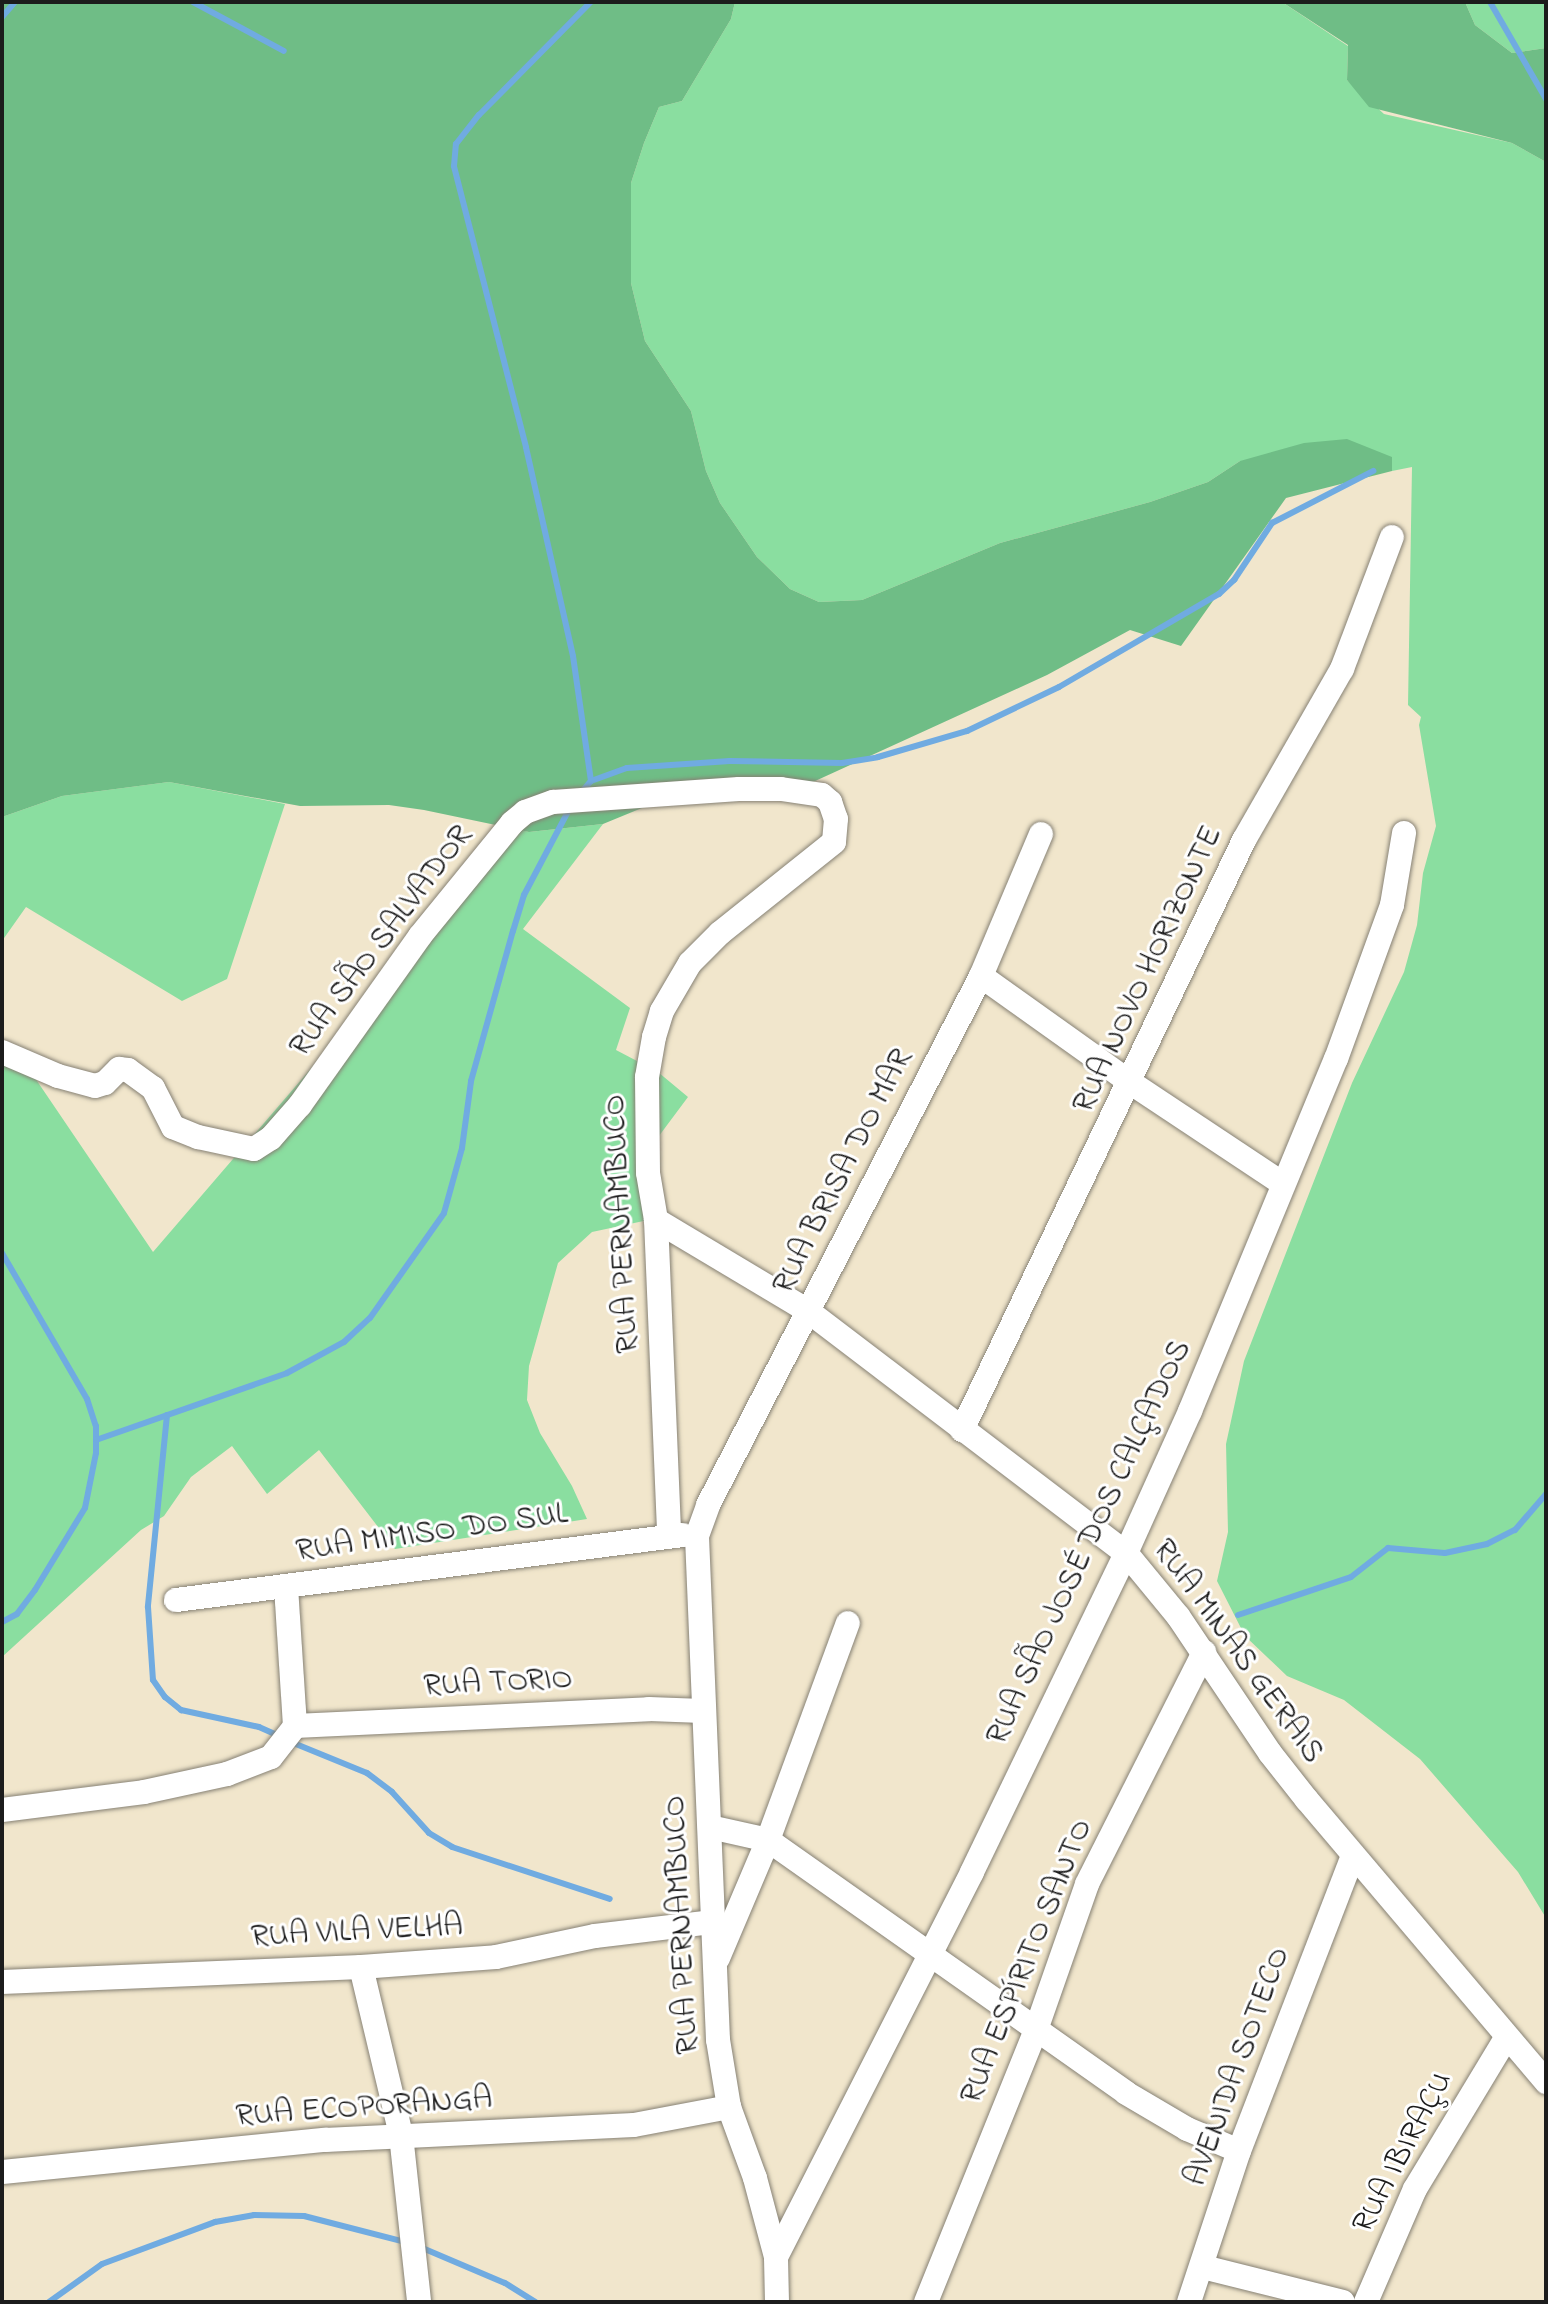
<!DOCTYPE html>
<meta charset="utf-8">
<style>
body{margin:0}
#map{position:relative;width:1548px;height:2304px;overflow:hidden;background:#f1e6cc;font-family:"Indie Flower",sans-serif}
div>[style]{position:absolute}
.green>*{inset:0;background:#8adea0}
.forest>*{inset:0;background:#6fbd86}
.stream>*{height:6px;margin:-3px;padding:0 3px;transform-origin:3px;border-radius:3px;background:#70abe1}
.roads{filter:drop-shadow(0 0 2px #868174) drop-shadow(0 0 2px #868174)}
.minor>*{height:24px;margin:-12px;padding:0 12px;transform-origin:12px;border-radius:12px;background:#fff}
span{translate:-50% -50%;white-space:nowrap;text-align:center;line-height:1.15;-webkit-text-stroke:6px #fff;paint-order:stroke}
.street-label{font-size:32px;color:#1c1c1c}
.frame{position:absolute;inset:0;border:4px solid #1c1c1c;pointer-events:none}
</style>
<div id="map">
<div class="green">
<div style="clip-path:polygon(735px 2px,1282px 2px,1348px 46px,1347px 80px,1384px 114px,1512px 143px,1546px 162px,1546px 1918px,1518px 1872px,1420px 1759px,1344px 1700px,1287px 1676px,1245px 1636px,1217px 1581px,1228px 1532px,1226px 1444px,1244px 1361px,1352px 1083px,1404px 972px,1417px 925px,1423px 873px,1436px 826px,1419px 725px,1421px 717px,1408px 705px,1412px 467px,1392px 471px,1392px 457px,1240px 461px,1208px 482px,1150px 502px,1000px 543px,862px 600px,819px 602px,790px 589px,757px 557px,720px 503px,706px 471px,691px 411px,645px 341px,631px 283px,631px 183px,644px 143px,659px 107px,682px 101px,731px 19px)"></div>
<div style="clip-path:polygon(1465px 2px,1546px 2px,1546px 48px,1512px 53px,1475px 25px)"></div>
<div style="clip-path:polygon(169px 782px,285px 804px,227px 979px,182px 1001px,26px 907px,2px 941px,2px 817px,62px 796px)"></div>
<div style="clip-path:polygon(603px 824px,523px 929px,630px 1008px,616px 1050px,658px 1072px,688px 1097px,644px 1156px,653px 1219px,592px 1232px,558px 1263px,529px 1366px,527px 1400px,540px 1433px,572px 1486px,587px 1519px,395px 1549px,319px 1450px,267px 1494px,232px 1446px,191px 1477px,164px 1516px,141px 1530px,2px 1657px,2px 1054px,33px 1075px,153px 1252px,517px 829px,529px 832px)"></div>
</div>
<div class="forest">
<div style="clip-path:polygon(2px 2px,735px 2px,731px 19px,682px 101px,659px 107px,644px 143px,631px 183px,631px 283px,645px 341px,691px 411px,706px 471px,720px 503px,757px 557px,790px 589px,819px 602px,862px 600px,1000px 543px,1150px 502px,1208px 482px,1240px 461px,1304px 443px,1347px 439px,1392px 457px,1392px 471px,1286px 498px,1181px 646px,1130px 630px,1047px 675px,813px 782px,654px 803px,603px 824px,529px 832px,424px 810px,389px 805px,300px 806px,169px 782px,62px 796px,2px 817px)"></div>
<div style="clip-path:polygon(1282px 2px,1465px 2px,1475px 25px,1512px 53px,1546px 48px,1546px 162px,1512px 143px,1369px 107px,1347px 80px,1348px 45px)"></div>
</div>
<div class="stream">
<div style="left:193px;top:2px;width:103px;rotate:28.3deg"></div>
<div style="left:1490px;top:2px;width:112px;rotate:60deg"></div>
<div style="left:2px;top:17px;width:20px;rotate:-49deg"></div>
<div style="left:591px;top:781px;width:126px;rotate:-98.2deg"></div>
<div style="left:573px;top:656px;width:214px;rotate:-102.7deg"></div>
<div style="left:526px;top:447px;width:290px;rotate:-104.4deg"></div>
<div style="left:454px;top:166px;width:22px;rotate:-85deg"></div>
<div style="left:456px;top:144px;width:37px;rotate:-52deg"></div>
<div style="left:479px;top:115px;width:159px;rotate:-45.3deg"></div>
<div style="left:580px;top:794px;width:17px;rotate:-50deg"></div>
<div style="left:591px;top:781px;width:38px;rotate:-20deg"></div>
<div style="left:627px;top:768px;width:103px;rotate:-3.9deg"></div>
<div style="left:730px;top:761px;width:112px;rotate:1deg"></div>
<div style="left:842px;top:763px;width:36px;rotate:-9deg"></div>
<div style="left:878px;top:757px;width:93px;rotate:-16.3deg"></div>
<div style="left:967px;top:731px;width:102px;rotate:-25.6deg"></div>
<div style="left:1059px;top:687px;width:185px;rotate:-30.2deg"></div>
<div style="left:1219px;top:594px;width:21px;rotate:-43deg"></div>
<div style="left:1234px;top:580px;width:69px;rotate:-56.3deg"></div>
<div style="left:1272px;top:523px;width:114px;rotate:-27.2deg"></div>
<div style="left:2px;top:1253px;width:169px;rotate:59.8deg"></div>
<div style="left:87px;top:1399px;width:28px;rotate:72deg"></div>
<div style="left:96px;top:1426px;width:27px;rotate:90deg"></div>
<div style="left:96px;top:1453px;width:56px;rotate:101.3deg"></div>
<div style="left:85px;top:1508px;width:96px;rotate:121.4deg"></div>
<div style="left:35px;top:1590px;width:30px;rotate:127deg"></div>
<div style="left:17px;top:1614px;width:17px;rotate:152deg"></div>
<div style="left:167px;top:1415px;width:193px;rotate:95.7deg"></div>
<div style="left:148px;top:1607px;width:73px;rotate:86.1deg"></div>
<div style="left:153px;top:1680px;width:21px;rotate:55deg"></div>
<div style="left:165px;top:1697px;width:21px;rotate:39deg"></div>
<div style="left:181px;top:1710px;width:80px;rotate:12.3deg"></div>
<div style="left:259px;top:1727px;width:24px;rotate:24deg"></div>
<div style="left:96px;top:1440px;width:202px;rotate:-19.3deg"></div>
<div style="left:287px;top:1373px;width:65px;rotate:-28.5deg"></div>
<div style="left:344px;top:1342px;width:35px;rotate:-43deg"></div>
<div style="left:370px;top:1318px;width:128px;rotate:-54.8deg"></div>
<div style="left:444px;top:1213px;width:67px;rotate:-74.5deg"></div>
<div style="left:462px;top:1148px;width:68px;rotate:-82.3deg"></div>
<div style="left:471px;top:1081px;width:156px;rotate:-74.4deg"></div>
<div style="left:513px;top:931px;width:38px;rotate:-73deg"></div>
<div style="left:524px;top:895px;width:101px;rotate:-62.2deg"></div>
<div style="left:1238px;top:1615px;width:119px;rotate:-18.6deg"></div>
<div style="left:1351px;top:1577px;width:47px;rotate:-38.1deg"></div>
<div style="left:1388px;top:1548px;width:57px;rotate:5deg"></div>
<div style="left:1445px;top:1553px;width:43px;rotate:-12.1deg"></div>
<div style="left:1487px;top:1544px;width:31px;rotate:-27deg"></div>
<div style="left:1515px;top:1530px;width:48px;rotate:-49.3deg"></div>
<div style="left:291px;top:1742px;width:82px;rotate:22.2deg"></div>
<div style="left:367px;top:1773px;width:31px;rotate:37deg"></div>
<div style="left:392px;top:1792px;width:55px;rotate:47.9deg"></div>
<div style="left:429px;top:1833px;width:27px;rotate:31deg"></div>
<div style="left:452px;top:1847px;width:166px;rotate:18.2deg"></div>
<div style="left:420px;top:2247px;width:92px;rotate:23deg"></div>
<div style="left:505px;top:2283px;width:36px;rotate:32deg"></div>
<div style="left:49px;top:2302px;width:65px;rotate:-35.6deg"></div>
<div style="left:102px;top:2264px;width:121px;rotate:-20.4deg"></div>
<div style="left:215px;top:2222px;width:40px;rotate:-10deg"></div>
<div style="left:254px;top:2215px;width:50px;rotate:1.1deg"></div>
<div style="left:304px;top:2216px;width:104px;rotate:14.4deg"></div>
</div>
<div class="roads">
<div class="minor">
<div style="left:981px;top:976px;width:184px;rotate:35.5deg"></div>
<div style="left:1131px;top:1083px;width:182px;rotate:33.6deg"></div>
<div style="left:2px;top:1052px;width:61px;rotate:23.2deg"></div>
<div style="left:58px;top:1076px;width:38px;rotate:15deg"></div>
<div style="left:95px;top:1086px;width:10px;rotate:-17deg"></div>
<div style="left:105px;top:1083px;width:20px;rotate:-45deg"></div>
<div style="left:119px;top:1069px;width:9px;rotate:6deg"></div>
<div style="left:128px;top:1070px;width:31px;rotate:36deg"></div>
<div style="left:153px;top:1088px;width:44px;rotate:62.9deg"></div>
<div style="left:173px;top:1127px;width:27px;rotate:22deg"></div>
<div style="left:198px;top:1137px;width:57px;rotate:12.1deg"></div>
<div style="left:254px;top:1149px;width:20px;rotate:-33deg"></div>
<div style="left:271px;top:1138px;width:44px;rotate:-48.7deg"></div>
<div style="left:300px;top:1105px;width:207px;rotate:-54.6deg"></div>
<div style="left:420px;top:936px;width:146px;rotate:-50.8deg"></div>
<div style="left:512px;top:823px;width:17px;rotate:-40deg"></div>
<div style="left:525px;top:812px;width:30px;rotate:-20deg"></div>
<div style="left:553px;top:802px;width:186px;rotate:-4deg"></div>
<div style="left:739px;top:789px;width:42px"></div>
<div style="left:781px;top:789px;width:41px;rotate:8.3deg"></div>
<div style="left:822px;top:795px;width:11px;rotate:41deg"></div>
<div style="left:830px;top:802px;width:18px;rotate:71deg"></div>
<div style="left:836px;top:819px;width:23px;rotate:95deg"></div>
<div style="left:834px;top:842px;width:146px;rotate:141.4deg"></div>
<div style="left:720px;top:933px;width:42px;rotate:135deg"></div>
<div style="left:690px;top:963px;width:56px;rotate:120.3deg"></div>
<div style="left:662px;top:1011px;width:27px;rotate:107deg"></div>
<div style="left:654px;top:1037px;width:41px;rotate:99.9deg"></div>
<div style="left:647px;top:1077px;width:96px;rotate:89.4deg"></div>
<div style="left:648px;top:1173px;width:48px;rotate:80.3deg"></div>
<div style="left:656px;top:1220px;width:314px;rotate:87.6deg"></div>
<div style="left:656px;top:1220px;width:177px;rotate:30.9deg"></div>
<div style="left:808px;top:1311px;width:400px;rotate:37.3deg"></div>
<div style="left:1126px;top:1553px;width:82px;rotate:50.5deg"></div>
<div style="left:1178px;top:1616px;width:165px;rotate:56.1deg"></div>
<div style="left:1270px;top:1753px;width:60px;rotate:51.8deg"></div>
<div style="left:1307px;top:1800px;width:370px;rotate:49.7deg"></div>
<div style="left:962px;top:1430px;width:654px;rotate:-64.45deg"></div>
<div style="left:1244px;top:840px;width:197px;rotate:-60.2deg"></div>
<div style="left:1342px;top:669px;width:141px;rotate:-69.3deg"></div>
<div style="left:176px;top:1600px;width:511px;rotate:-7.31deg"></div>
<div style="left:295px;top:1726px;width:354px;rotate:-2.7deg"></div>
<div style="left:649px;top:1709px;width:54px;rotate:2.1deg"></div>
<div style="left:2px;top:1810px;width:143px;rotate:-7.2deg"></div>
<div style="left:144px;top:1792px;width:85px;rotate:-12.2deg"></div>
<div style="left:227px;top:1774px;width:47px;rotate:-21.1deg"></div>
<div style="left:271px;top:1757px;width:39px;rotate:-52deg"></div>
<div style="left:295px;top:1726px;width:140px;rotate:-93.7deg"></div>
<div style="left:710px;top:1827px;width:59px;rotate:12.6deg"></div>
<div style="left:768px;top:1840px;width:438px;rotate:35.2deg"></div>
<div style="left:1126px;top:2093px;width:71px;rotate:30.5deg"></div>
<div style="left:1187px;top:2129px;width:56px;rotate:22.9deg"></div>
<div style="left:718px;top:1958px;width:128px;rotate:-67deg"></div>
<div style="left:768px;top:1840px;width:231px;rotate:-69.8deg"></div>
<div style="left:361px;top:1967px;width:173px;rotate:76.6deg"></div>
<div style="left:401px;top:2135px;width:168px;rotate:83.8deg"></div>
<div style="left:2px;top:1982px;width:359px;rotate:-2.4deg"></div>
<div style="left:361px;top:1967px;width:135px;rotate:-4.2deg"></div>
<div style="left:496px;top:1957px;width:101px;rotate:-12deg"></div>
<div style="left:595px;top:1936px;width:119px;rotate:-6.8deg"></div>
<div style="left:2px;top:2172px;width:325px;rotate:-5.7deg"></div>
<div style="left:325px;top:2140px;width:309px;rotate:-2.8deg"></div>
<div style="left:634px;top:2125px;width:97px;rotate:-10.7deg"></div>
<div style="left:776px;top:2257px;width:432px;rotate:-63deg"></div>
<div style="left:972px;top:1872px;width:354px;rotate:-64.2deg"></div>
<div style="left:1126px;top:1553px;width:156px;rotate:-65.7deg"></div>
<div style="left:1190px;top:1411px;width:381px;rotate:-67.5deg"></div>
<div style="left:1336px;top:1059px;width:164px;rotate:-70deg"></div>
<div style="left:1392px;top:905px;width:73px;rotate:-80.5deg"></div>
<div style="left:1203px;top:2267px;width:144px;rotate:14deg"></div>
<div style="left:777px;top:2302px;width:45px;rotate:-91.3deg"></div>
<div style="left:776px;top:2257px;width:82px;rotate:-104.9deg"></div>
<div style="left:755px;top:2178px;width:76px;rotate:-110.1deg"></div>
<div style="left:729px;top:2107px;width:68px;rotate:-99.3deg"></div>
<div style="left:718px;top:2040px;width:504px;rotate:-92.39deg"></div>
<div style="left:697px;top:1536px;width:33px;rotate:-70deg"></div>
<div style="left:708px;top:1505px;width:595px;rotate:-62.7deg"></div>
<div style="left:981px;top:976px;width:154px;rotate:-67.1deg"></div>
<div style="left:926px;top:2302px;width:297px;rotate:-68deg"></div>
<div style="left:1037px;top:2027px;width:151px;rotate:-70.7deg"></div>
<div style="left:1087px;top:1884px;width:260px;rotate:-63.2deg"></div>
<div style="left:1189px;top:2302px;width:159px;rotate:-71.7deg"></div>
<div style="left:1239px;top:2151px;width:316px;rotate:-68.9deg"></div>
<div style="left:1366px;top:2302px;width:123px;rotate:-66.6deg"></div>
<div style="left:1415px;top:2189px;width:176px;rotate:-58.9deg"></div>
</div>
</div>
<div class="street-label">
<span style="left:382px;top:942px;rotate:-53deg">RUA SÃO SALVADOR</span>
<span style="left:1149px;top:970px;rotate:-65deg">RUA NOVO HORIZONTE</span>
<span style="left:844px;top:1172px;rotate:-63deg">RUA BRISA DO MAR</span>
<span style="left:623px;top:1224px;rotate:-93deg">RUA PERNAMBUCO</span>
<span style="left:432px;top:1534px;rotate:-8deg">RUA MIMISO DO SUL</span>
<span style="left:1090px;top:1543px;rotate:-65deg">RUA SÃO JOSÉ DOS CALÇADOS</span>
<span style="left:1237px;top:1652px;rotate:54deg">RUA MINAS GERAIS</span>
<span style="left:498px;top:1684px;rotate:-3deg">RUA TORIO</span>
<span style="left:683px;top:1925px;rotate:-93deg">RUA PERNAMBUCO</span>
<span style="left:357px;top:1933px;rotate:-3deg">RUA VILA VELHA</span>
<span style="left:1028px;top:1962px;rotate:-68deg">RUA ESPÍRITO SANTO</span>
<span style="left:1239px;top:2067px;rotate:-70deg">AVENIDA SOTECO</span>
<span style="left:364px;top:2109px;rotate:-4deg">RUA ECOPORANGA</span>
<span style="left:1404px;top:2153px;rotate:-62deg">RUA IBIRAÇU</span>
</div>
<div class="frame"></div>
</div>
